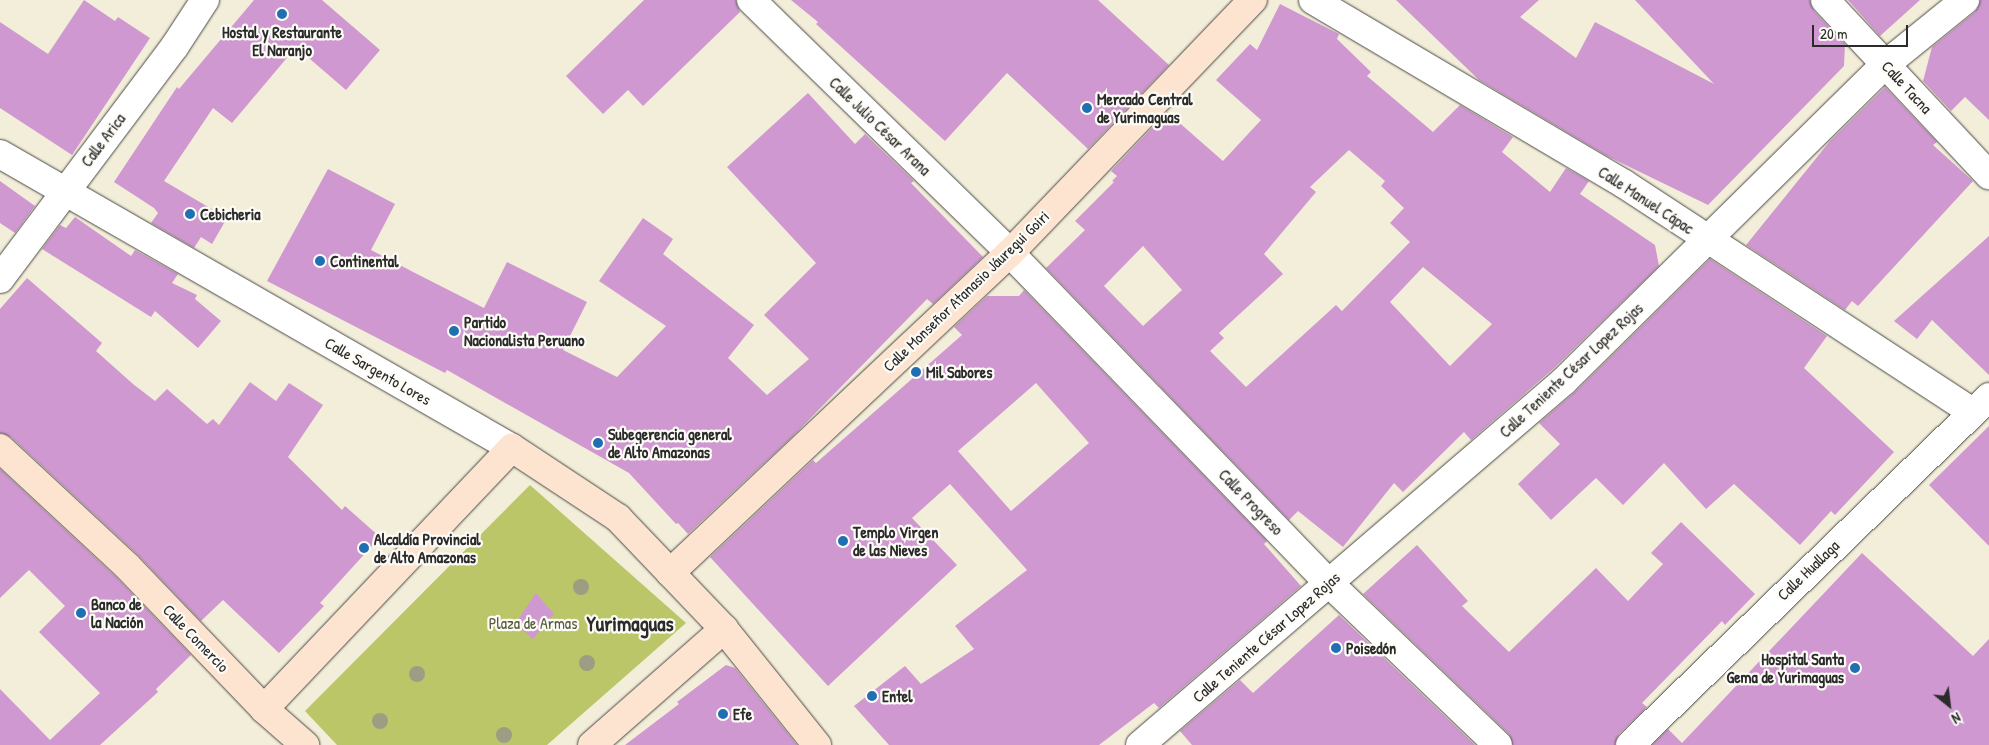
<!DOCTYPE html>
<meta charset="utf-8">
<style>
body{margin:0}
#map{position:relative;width:1989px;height:745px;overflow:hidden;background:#f3eed9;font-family:"Patrick Hand",sans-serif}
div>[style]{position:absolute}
.green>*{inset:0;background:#bac668}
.building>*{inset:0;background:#d098d1}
.roads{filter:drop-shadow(0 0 1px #494845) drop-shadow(0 0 1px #494845)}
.street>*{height:28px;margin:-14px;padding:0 14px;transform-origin:14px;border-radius:14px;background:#fff}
.secondary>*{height:28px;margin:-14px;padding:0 14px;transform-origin:14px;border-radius:14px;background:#fde4d1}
.trees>*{width:16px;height:16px;margin:-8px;border-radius:50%;background:#9d9d83}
.dots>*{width:14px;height:14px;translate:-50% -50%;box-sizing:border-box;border:2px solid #fdfcf7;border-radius:50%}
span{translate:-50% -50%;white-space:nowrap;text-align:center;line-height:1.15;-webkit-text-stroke:4.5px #fdfcf7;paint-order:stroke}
.poi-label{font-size:16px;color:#2b2b2b;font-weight:700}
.left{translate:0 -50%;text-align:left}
.right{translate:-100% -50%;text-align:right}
.street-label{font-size:16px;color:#2b2b2b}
.park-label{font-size:16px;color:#565a3d}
.district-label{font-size:21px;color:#2b2b2b;font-weight:700}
.north{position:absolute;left:1924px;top:680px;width:50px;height:50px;-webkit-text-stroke:4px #fdfcf7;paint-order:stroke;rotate:151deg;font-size:14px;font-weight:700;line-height:20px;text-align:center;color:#2b2b2b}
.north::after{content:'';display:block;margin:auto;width:18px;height:22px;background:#2b2b2b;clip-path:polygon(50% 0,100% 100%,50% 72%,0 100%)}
.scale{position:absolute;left:1812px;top:25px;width:96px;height:22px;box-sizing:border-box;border:2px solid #2b2b2b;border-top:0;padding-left:6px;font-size:15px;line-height:18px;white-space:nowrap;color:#2b2b2b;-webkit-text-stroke:4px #fdfcf7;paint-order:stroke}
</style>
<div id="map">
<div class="green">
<div style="clip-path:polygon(530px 485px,686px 623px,547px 745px,337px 745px,305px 711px)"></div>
</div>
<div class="building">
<div style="clip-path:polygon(84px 0,115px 21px,118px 17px,150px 38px,72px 155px,0 108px,0 22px,48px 54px)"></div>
<div style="clip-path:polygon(254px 0,322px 0,380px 50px,346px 90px,296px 47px,232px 123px,213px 108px,164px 181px,227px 218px,212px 244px,201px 237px,194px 248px,151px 223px,158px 213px,154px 208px,114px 182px,177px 87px,179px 89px)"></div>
<div style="clip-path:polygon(644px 0,736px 0,740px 12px,643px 106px,628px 90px,603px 114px,566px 76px)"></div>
<div style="clip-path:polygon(791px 0,1098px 0,1169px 65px,1088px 149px,1007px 73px,945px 141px,816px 24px,818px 22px)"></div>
<div style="clip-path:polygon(1396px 0,1539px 0,1520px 17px,1576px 58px,1595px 22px,1714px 84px,1635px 0,1810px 0,1814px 11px,1845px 44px,1844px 66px,1708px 205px,1607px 156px,1479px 80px)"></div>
<div style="clip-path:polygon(1848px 0,1920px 0,1880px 36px)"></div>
<div style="clip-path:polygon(1980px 0,1989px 0,1989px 120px,1965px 97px,1951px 111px,1923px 81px,1932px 47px,1975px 12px)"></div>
<div style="clip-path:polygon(evenodd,1280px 4px,1339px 34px,1337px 39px,1371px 72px,1367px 76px,1433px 132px,1460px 105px,1513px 137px,1502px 152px,1550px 192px,1566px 168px,1589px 181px,1580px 194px,1655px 245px,1659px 266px,1553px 369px,1471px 440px,1464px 432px,1403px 492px,1394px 483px,1343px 547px,1298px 511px,1289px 520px,1046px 268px,1085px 230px,1075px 221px,1114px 182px,1112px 181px,1117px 176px,1111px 171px,1167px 112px,1223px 161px,1261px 120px,1216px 80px,1250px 44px,1257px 50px,1280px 4px,1349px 150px,1385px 181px,1381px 186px,1404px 208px,1390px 223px,1410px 242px,1342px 311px,1336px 305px,1246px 387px,1210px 351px,1224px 338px,1219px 333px,1283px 274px,1264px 254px,1316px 192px,1310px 187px,1349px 150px,1280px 4px,1143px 246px,1182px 290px,1143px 326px,1104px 286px,1143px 246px,1280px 4px,1423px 267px,1492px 324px,1450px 366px,1390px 302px,1423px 267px)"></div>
<div style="clip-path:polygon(1885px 87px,1937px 142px,1933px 145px,1973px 181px,1858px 306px,1852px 301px,1845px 310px,1746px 245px,1830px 141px)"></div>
<div style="clip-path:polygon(808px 93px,855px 144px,865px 134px,914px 181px,911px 183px,983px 257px,933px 304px,927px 299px,792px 437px,688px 534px,678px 523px,676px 524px,629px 473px,447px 370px,445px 373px,267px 281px,328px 169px,395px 204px,371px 250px,417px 274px,484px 308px,507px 262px,587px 302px,563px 350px,617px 377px,666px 326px,599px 281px,643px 218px,673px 239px,663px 254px,754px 325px,728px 358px,767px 395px,809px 359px,764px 315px,816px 263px,727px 167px)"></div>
<div style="clip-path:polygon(0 181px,35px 206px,15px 233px,0 223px)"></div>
<div style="clip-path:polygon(75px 217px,131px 256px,135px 250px,178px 274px,172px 283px,197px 295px,195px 299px,221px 321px,198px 348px,155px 311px,151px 317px,42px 249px,60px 225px,66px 228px)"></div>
<div style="clip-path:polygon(1989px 236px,1989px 375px,1932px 320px,1917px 339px,1894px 321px)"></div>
<div style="clip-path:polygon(1710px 259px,1827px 336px,1804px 368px,1894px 452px,1835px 515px,1831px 511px,1800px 545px,1734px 484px,1706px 509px,1664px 463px,1623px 505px,1596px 478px,1551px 520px,1518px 484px,1560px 444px,1539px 423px,1575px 392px)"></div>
<div style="clip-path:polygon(27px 278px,102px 343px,96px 351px,133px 384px,155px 401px,167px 389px,207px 424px,213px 419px,219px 425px,250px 382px,276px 401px,289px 383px,323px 405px,288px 457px,342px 510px,345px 506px,380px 537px,320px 603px,324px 606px,279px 653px,223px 600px,201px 621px,138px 555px,11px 437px,0 433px,0 309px)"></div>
<div style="clip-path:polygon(evenodd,1024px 290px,1267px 541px,1264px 544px,1301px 586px,1159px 708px,1154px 703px,1099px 745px,889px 745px,854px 706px,905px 666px,921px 684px,974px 649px,955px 626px,1027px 570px,950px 484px,912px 518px,957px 565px,828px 686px,710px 557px,813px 460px,816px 463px,962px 335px,954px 327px,987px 296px,1019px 296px,1024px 290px,1036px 383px,1089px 443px,1011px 511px,958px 451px,1036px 383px)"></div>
<div style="clip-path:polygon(1989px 426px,1989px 546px,1929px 485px)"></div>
<div style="clip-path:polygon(0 469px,116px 577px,191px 655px,156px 689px,158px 692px,100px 745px,0 745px,0 689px,50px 740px,100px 693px,39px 632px,65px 606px,29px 570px,0 598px)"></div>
<div style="clip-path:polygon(1681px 522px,1755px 594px,1725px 625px,1722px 621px,1642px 703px,1647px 707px,1619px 734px,1615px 745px,1513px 745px,1509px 734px,1363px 594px,1417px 545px,1468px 601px,1462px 606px,1509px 652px,1596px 568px,1628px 601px,1663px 564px,1651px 553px)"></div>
<div style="clip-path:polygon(1862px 553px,1973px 656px,1989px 639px,1989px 745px,1652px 745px,1668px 729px,1682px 743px)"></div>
<div style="clip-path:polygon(536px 593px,554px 614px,533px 639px,515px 624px)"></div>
<div style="clip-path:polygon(1339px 615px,1475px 745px,1192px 745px,1180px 731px,1240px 680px,1253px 693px)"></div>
<div style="clip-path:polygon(726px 665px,735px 668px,797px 745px,625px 745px,679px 704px,677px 702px)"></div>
</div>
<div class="roads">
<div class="street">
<div style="left:751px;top:0;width:362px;rotate:44.3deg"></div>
<div style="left:1010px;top:253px;width:459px;rotate:46deg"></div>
<div style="left:1329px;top:583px;width:234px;rotate:43.8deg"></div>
<div style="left:1313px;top:0;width:361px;rotate:30.6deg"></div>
<div style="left:1624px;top:184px;width:416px;rotate:33.2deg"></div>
<div style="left:1825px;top:0;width:240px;rotate:46.9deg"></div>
<div style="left:0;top:154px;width:590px;rotate:29.87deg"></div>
<div style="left:0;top:279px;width:291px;rotate:-53.1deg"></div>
<div style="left:175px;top:46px;width:55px;rotate:-56.9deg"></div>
<div style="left:1140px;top:745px;width:559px;rotate:-40.65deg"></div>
<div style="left:1564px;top:381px;width:452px;rotate:-44.6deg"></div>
<div style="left:1886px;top:64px;width:102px;rotate:-39deg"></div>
<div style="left:1630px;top:745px;width:500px;rotate:-44.1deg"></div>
</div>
<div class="secondary">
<div style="left:0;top:448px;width:173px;rotate:42.9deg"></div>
<div style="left:127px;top:566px;width:198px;rotate:46.2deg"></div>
<div style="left:264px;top:709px;width:55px;rotate:41.3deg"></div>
<div style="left:670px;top:573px;width:467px;rotate:-43.3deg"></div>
<div style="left:1010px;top:253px;width:351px;rotate:-46.2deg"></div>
<div style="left:264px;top:709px;width:360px;rotate:-46.5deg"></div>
<div style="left:512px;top:448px;width:127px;rotate:33.4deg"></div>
<div style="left:618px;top:518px;width:153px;rotate:46.3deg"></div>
<div style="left:724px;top:629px;width:149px;rotate:51.3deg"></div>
<div style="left:592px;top:745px;width:176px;rotate:-41.3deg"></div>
</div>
</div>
<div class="trees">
<div style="left:581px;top:587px"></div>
<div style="left:587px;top:663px"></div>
<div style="left:417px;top:674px"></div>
<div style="left:380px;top:721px"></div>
<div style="left:504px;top:735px"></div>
</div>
<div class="dots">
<div style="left:282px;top:14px;background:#1f6fb2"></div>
<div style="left:1087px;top:108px;background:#1f6fb2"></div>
<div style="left:190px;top:214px;background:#1f6fb2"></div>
<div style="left:320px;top:261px;background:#1f6fb2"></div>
<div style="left:454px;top:331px;background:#1f6fb2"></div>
<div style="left:916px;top:372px;background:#1f6fb2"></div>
<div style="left:598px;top:443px;background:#1f6fb2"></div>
<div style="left:843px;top:541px;background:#1f6fb2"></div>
<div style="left:364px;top:548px;background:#1f6fb2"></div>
<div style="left:81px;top:613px;background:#1f6fb2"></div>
<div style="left:1336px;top:648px;background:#1f6fb2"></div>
<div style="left:1855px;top:668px;background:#1f6fb2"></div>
<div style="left:872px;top:696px;background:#1f6fb2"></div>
<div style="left:723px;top:714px;background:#1f6fb2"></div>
</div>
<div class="poi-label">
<span style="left:282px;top:41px">Hostal y Restaurante<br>El Naranjo</span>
<span class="left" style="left:1097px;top:108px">Mercado Central<br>de Yurimaguas</span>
<span class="left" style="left:200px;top:214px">Cebicheria</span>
<span class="left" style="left:330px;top:261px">Continental</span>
<span class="left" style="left:464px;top:331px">Partido<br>Nacionalista Peruano</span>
<span class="left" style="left:926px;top:372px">Mil Sabores</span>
<span class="left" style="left:608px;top:443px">Subegerencia general<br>de Alto Amazonas</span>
<span class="left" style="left:853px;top:541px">Templo Virgen<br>de las Nieves</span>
<span class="left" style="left:374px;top:548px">Alcaldía Provincial<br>de Alto Amazonas</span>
<span class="left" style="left:91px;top:613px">Banco de<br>la Nación</span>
<span class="left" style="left:1346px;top:648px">Poisedón</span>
<span class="right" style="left:1844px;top:668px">Hospital Santa<br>Gema de Yurimaguas</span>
<span class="left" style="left:882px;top:696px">Entel</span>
<span class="left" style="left:733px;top:714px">Efe</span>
</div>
<div class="street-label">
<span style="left:1907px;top:87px;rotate:47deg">Calle Tacna</span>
<span style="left:880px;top:126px;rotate:44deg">Calle Julio César Arana</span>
<span style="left:103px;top:140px;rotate:-53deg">Calle Arica</span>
<span style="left:1646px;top:200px;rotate:33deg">Calle Manuel Cápac</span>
<span style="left:966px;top:291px;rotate:-44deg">Calle Monseñor Atanasio Jáuregui Goiri</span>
<span style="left:1571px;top:370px;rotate:-43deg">Calle Teniente César Lopez Rojas</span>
<span style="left:378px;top:371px;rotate:30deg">Calle Sargento Lores</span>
<span style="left:1251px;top:502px;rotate:46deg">Calle Progreso</span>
<span style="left:1808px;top:570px;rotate:-44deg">Calle Huallaga</span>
<span style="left:1266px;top:637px;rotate:-41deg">Calle Teniente César Lopez Rojas</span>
<span style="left:196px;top:638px;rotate:46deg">Calle Comercio</span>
</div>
<div class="park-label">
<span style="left:533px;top:623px">Plaza de Armas</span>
</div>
<div class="district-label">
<span style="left:630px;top:624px">Yurimaguas</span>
</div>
<div class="north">N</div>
<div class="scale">20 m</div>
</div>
